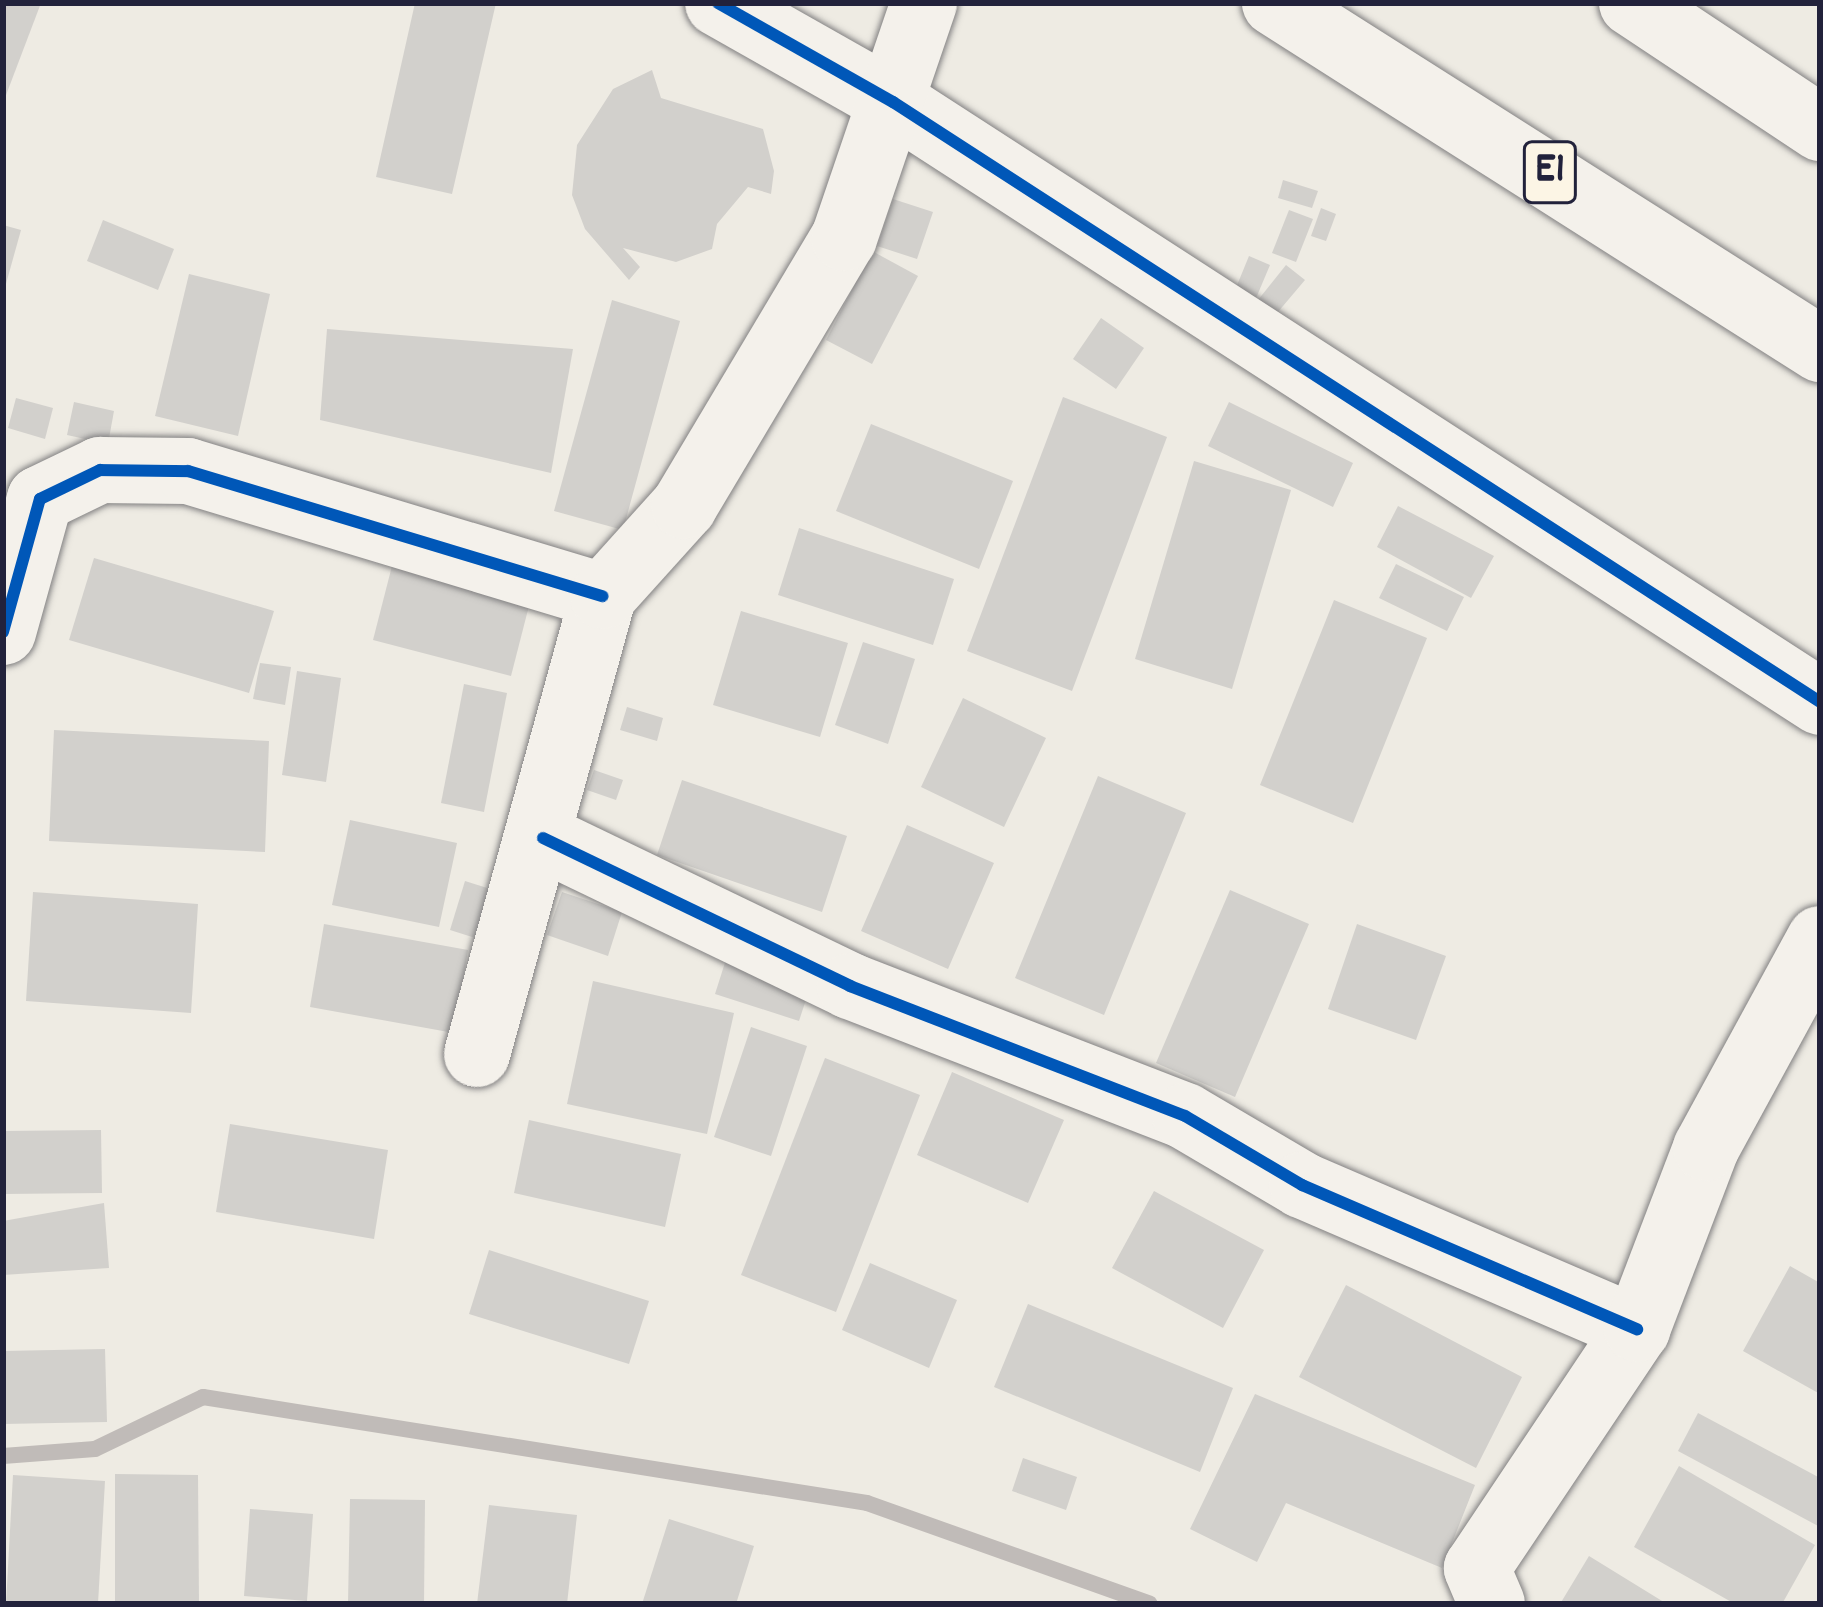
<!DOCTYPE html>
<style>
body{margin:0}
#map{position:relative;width:1823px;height:1607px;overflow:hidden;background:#eeebe3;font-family:Dekko,sans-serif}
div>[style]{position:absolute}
.stream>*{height:16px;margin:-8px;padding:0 8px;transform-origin:8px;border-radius:8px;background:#c0bbb8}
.building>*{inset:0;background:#d2d0cc}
.roads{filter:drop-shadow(0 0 3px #828182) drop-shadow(0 0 3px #828182)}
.street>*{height:66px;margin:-33px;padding:0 33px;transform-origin:33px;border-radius:33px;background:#f4f1eb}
.highway>*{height:66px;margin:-33px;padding:0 33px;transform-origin:33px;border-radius:33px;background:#f4f1eb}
.cycleway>*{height:12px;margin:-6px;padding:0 6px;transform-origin:6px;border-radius:6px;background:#0057b8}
span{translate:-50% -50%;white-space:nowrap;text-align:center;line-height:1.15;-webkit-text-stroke:9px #fcf5e5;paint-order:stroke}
.shield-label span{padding:3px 9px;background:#fcf5e5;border:3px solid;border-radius:9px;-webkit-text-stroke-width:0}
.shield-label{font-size:45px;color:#22223b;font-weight:700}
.frame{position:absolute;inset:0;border:6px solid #22223b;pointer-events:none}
</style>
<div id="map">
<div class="stream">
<div style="left:3px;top:1456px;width:92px;rotate:-4.4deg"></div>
<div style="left:95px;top:1449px;width:120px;rotate:-25.7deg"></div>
<div style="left:203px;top:1397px;width:672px;rotate:9.07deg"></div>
<div style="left:867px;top:1503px;width:300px;rotate:19.6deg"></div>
</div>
<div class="building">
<div style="clip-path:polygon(3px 3px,41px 3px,3px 103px)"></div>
<div style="clip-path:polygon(415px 3px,496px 3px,452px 194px,376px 177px)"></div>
<div style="clip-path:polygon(652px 70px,661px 98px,763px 129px,774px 171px,771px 194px,748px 187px,717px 224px,712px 249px,676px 262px,623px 248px,640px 267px,629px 280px,585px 229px,572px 195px,577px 145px,613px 89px)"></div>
<div style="clip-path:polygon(1283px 180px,1318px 191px,1312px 208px,1278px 198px)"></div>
<div style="clip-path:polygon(893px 199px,933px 212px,917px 259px,877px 246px)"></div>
<div style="clip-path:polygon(1321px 208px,1336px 214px,1326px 241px,1311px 236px)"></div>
<div style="clip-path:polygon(1289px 210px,1313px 219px,1296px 262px,1272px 253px)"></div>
<div style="clip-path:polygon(103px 220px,174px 249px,158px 290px,87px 261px)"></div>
<div style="clip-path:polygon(3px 225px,21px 230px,4px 291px,3px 291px)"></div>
<div style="clip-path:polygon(872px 251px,918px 276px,872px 364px,826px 340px)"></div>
<div style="clip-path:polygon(1249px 256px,1270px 265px,1254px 303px,1233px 295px)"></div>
<div style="clip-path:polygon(1286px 265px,1305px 280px,1272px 319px,1254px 305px)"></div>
<div style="clip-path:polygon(189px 274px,270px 294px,238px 436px,155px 416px)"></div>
<div style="clip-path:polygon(612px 300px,680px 321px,623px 530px,554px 511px)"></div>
<div style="clip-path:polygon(1101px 318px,1144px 348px,1116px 389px,1073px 359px)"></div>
<div style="clip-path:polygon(327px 329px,573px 349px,551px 473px,320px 420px)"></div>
<div style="clip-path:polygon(1063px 397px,1167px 437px,1072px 691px,967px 651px)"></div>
<div style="clip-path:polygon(16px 398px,53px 408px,45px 439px,8px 428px)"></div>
<div style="clip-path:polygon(74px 402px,114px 411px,108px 444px,67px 435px)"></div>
<div style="clip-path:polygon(1229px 402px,1353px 463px,1333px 507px,1208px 446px)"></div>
<div style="clip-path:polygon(871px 424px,1013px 481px,979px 569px,836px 511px)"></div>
<div style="clip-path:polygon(1194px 461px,1291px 490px,1232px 689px,1135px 659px)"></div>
<div style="clip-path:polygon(1398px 506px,1494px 556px,1471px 598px,1377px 547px)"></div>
<div style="clip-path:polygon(799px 528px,954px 579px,933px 645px,778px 595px)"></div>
<div style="clip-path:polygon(94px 558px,274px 611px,249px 693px,69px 640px)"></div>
<div style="clip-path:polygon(393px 562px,531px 598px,511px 676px,373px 640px)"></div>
<div style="clip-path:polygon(1396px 564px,1464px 597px,1447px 631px,1379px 598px)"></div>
<div style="clip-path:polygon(1334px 600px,1427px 638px,1353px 823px,1260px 785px)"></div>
<div style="clip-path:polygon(741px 611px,848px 643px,820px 737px,713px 705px)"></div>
<div style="clip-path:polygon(863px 642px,915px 659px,888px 744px,835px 725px)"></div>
<div style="clip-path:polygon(260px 663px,291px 667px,285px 705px,253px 699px)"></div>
<div style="clip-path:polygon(297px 671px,341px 678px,326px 782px,282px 775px)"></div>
<div style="clip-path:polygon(464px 684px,507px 693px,484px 812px,441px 803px)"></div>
<div style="clip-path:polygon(963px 698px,1046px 738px,1004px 827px,921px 787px)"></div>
<div style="clip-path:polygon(627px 707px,663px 718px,657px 741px,620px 730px)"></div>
<div style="clip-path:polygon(54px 730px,269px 741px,265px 852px,49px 841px)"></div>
<div style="clip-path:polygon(594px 770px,623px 780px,616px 800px,587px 790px)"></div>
<div style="clip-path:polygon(1098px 776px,1186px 813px,1104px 1015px,1015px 978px)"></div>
<div style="clip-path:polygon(682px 780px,847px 836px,822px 912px,657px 855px)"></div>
<div style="clip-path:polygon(350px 820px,457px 843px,439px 927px,332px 905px)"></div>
<div style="clip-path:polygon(907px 825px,994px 863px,948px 969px,861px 931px)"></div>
<div style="clip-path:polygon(465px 881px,503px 893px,488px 942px,450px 930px)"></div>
<div style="clip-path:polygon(1230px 890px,1309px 924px,1235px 1097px,1156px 1063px)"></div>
<div style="clip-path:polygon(33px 892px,198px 904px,191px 1013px,26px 1001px)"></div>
<div style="clip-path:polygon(562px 892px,622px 912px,608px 956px,547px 935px)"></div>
<div style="clip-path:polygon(324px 924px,468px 950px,454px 1033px,310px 1007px)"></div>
<div style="clip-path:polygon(1357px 924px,1446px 956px,1416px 1040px,1328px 1009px)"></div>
<div style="clip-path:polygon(729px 950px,813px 978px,799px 1021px,715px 994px)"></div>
<div style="clip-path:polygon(593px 981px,734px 1013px,707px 1134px,567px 1104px)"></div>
<div style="clip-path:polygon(751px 1027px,807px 1046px,771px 1156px,714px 1137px)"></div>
<div style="clip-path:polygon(825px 1058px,920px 1095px,836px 1312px,741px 1275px)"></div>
<div style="clip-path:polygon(952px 1072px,1064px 1120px,1028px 1203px,917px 1155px)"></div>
<div style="clip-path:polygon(529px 1120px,681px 1154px,665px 1227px,514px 1193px)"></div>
<div style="clip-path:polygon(230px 1124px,388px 1150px,374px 1239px,216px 1212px)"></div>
<div style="clip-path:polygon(101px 1130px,102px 1193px,3px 1194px,3px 1131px)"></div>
<div style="clip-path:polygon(1154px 1191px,1264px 1250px,1223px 1328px,1112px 1268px)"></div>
<div style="clip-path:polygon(104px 1203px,109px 1268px,3px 1275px,3px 1221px)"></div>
<div style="clip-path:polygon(489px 1250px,649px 1301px,629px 1364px,469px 1314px)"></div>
<div style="clip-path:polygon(870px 1263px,957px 1300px,929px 1368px,842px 1330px)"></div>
<div style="clip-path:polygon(1790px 1266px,1820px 1283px,1820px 1394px,1743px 1351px)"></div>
<div style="clip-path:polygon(1346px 1285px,1522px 1377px,1476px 1468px,1299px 1377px)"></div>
<div style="clip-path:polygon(1028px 1304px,1233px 1388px,1200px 1472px,994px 1387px)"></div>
<div style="clip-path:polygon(105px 1349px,107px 1422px,3px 1424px,3px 1351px)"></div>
<div style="clip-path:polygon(1255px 1394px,1475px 1485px,1442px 1568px,1286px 1503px,1257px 1562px,1190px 1529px)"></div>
<div style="clip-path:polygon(1698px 1413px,1820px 1478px,1820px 1527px,1678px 1451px)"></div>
<div style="clip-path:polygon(1023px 1458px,1077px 1477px,1066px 1510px,1012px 1491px)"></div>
<div style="clip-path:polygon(1679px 1466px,1815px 1545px,1782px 1604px,1735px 1604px,1634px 1547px)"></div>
<div style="clip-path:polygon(115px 1474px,198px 1475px,199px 1604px,115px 1604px)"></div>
<div style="clip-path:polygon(13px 1475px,105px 1481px,98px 1604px,6px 1604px)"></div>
<div style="clip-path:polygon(350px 1499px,425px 1500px,424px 1604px,348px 1604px)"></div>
<div style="clip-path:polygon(489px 1505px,577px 1515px,567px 1604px,477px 1604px)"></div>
<div style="clip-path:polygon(250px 1509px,313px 1514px,307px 1601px,244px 1596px)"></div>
<div style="clip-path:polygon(669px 1519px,754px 1546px,736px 1604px,642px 1604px)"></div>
<div style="clip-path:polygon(1589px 1556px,1667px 1604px,1560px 1604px)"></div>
</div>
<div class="roads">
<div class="street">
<div style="left:718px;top:3px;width:201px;rotate:29.5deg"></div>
<div style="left:893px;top:102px;width:1104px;rotate:32.91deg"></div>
<div style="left:3px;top:632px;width:138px;rotate:-74.5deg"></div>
<div style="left:40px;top:499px;width:67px;rotate:-25.8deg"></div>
<div style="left:100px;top:470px;width:88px;rotate:0.7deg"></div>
<div style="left:188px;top:471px;width:433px;rotate:16.8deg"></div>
<div style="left:543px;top:838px;width:341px;rotate:25.7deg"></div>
<div style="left:850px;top:986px;width:359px;rotate:21.2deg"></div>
<div style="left:1185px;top:1116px;width:136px;rotate:30.5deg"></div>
<div style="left:1302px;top:1185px;width:365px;rotate:23.3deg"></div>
<div style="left:477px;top:1054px;width:475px;rotate:-74.6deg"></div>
<div style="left:603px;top:596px;width:121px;rotate:-48deg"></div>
<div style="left:684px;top:506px;width:312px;rotate:-59.2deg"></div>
<div style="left:844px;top:238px;width:248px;rotate:-71.2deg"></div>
<div style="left:1492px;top:1604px;width:39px;rotate:-113deg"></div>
<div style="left:1477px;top:1568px;width:288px;rotate:-56.2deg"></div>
<div style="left:1637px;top:1329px;width:194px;rotate:-69.1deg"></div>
<div style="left:1706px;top:1148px;width:238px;rotate:-61.4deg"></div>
</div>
<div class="highway">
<div style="left:1275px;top:3px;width:646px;rotate:32.41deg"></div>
<div style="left:1632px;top:3px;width:226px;rotate:33.6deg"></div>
</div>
</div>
<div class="cycleway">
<div style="left:718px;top:3px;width:201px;rotate:29.5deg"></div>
<div style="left:893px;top:102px;width:1104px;rotate:32.91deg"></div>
<div style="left:3px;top:632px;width:138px;rotate:-74.5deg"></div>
<div style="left:40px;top:499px;width:67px;rotate:-25.8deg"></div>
<div style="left:100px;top:470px;width:88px;rotate:0.7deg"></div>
<div style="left:188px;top:471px;width:433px;rotate:16.8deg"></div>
<div style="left:543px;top:838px;width:341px;rotate:25.7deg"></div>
<div style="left:850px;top:986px;width:359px;rotate:21.2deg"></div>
<div style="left:1185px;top:1116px;width:136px;rotate:30.5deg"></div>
<div style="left:1302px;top:1185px;width:365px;rotate:23.3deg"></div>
</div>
<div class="shield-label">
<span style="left:1550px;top:172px">E1</span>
</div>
<div class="frame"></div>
</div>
